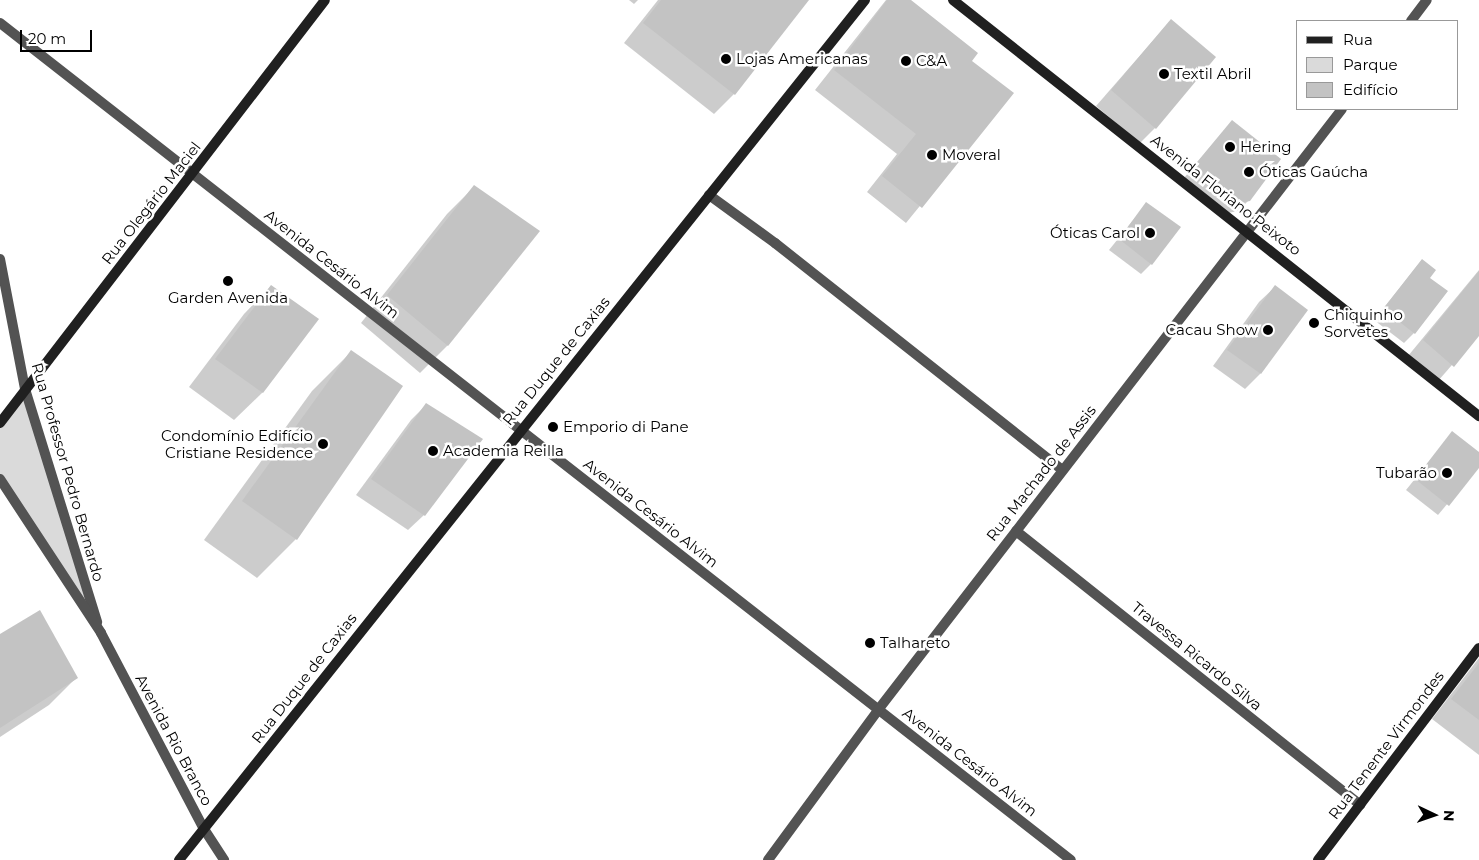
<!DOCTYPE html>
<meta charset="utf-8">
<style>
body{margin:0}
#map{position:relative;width:1479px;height:860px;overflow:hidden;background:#fff;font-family:Montserrat,sans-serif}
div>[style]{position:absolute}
.green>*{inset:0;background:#dadada}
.shadow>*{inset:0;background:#0003}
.building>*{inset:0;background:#c3c3c3}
.lane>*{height:10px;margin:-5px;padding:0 5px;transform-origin:5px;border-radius:5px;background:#535353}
.street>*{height:10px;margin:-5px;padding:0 5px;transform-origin:5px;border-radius:5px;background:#535353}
.secondary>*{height:10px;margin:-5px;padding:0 5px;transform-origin:5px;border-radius:5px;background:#202020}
.dots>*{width:14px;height:14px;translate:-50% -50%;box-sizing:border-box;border:2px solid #fff;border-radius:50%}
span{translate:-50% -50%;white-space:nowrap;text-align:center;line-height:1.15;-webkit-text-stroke:5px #fff;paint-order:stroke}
.poi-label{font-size:15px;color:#000}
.left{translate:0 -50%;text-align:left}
.right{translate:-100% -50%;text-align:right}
.street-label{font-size:15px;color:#000}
.legend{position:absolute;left:1296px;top:20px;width:162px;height:90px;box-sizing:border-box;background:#fff;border:1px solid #999;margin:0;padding:6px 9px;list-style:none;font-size:15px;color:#000}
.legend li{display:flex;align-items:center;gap:10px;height:25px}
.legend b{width:25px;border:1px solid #999}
.north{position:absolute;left:1409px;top:790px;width:50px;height:50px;-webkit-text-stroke:4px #fff;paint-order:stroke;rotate:93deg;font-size:14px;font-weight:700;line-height:20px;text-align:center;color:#000}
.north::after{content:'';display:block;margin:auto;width:18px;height:22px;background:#000;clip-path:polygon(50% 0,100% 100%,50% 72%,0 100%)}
.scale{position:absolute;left:20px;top:30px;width:72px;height:22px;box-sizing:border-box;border:2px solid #000;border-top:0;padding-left:6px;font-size:15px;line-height:18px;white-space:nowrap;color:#000;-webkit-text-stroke:4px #fff;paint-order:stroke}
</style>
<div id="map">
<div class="green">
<div style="clip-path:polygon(25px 389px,101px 633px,0 479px,0 423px)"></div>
</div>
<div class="shadow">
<div style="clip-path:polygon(629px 0,638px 0,634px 4px)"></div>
<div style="clip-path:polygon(658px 0,807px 0,734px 94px,714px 114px,624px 43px)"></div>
<div style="clip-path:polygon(886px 0,909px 0,966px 67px,1012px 93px,906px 223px,867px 192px,897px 154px,815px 90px)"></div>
<div style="clip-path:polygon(1171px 20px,1155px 128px,1140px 143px,1096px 106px)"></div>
<div style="clip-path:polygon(1232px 121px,1249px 200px,1238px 211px,1228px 213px,1184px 178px)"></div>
<div style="clip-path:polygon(474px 187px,538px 231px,447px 346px,420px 373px,361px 323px,447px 214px)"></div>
<div style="clip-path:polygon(1147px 203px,1151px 264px,1141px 274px,1109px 250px)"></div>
<div style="clip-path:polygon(1422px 260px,1429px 278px,1414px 333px,1404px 343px,1374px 320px)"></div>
<div style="clip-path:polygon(1479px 270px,1479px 334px,1438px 381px,1408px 356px)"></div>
<div style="clip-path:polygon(271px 286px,317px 319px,262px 393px,234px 420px,189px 387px,244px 314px)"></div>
<div style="clip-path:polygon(1275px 287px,1260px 374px,1245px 389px,1213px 366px,1259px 302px)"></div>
<div style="clip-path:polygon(351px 352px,296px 539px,257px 578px,204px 540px,312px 391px)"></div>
<div style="clip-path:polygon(427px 404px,424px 515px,408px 530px,356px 495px,411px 420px)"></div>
<div style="clip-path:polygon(1452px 433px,1479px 454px,1479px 466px,1438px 515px,1406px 490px)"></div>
<div style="clip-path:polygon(0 636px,77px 677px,49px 705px,0 737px)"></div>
<div style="clip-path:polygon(1479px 658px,1479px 755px,1432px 719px)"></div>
</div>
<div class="building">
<div style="clip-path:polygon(661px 0,809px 0,735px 95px,643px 23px)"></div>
<div style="clip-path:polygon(887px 0,911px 0,978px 53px,972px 61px,1014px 93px,922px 208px,882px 176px,916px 134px,834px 70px)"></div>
<div style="clip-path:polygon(1171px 19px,1216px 57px,1156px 129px,1111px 90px)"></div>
<div style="clip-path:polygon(1232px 120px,1281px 159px,1250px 201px,1239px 203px,1193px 167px)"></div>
<div style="clip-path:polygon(474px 185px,540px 231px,448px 346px,387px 295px)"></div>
<div style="clip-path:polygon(1146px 202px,1181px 227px,1152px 265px,1119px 239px)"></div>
<div style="clip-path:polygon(1422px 259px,1436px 270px,1430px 278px,1448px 291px,1415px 334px,1383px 309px)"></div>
<div style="clip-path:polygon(1479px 271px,1479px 336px,1454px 367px,1423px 340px)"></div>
<div style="clip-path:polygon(271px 285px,319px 319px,263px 393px,215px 359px)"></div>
<div style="clip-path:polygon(1275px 285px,1308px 310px,1261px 374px,1227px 350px)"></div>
<div style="clip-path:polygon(351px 350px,403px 386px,297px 540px,242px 501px)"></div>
<div style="clip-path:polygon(426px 403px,483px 439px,425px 516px,371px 479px)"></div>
<div style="clip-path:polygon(1452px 431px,1479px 452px,1479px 468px,1449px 506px,1415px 479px)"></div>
<div style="clip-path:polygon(40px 610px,78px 678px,0 728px,0 634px)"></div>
<div style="clip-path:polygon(1479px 663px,1479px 720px,1451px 699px)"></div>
</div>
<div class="lane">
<div style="left:709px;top:195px;width:82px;rotate:36deg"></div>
<div style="left:775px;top:243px;width:366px;rotate:38.3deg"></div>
</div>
<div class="street">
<div style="left:1411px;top:21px;width:26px;rotate:-53deg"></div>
<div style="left:0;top:23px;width:1359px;rotate:38.01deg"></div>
<div style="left:0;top:259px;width:132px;rotate:79.1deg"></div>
<div style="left:25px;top:389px;width:244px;rotate:72.8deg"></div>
<div style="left:0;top:479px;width:184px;rotate:56.7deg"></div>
<div style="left:101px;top:633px;width:221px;rotate:62.3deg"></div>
<div style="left:204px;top:829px;width:37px;rotate:57deg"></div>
<div style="left:1016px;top:531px;width:440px;rotate:38.5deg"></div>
<div style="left:768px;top:860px;width:186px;rotate:-53.7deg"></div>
<div style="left:878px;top:710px;width:759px;rotate:-52.33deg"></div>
</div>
<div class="secondary">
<div style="left:953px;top:0;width:671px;rotate:38.34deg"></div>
<div style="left:0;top:423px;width:533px;rotate:-52.46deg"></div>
<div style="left:179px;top:860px;width:1100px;rotate:-51.42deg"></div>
<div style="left:1318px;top:860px;width:266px;rotate:-52.8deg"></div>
</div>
<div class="dots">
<div style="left:726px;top:59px;background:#000"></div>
<div style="left:906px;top:61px;background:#000"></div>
<div style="left:1164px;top:74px;background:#000"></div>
<div style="left:1230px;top:147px;background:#000"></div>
<div style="left:932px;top:155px;background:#000"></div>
<div style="left:1249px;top:172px;background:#000"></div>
<div style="left:1150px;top:233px;background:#000"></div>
<div style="left:228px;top:281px;background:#000"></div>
<div style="left:1314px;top:323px;background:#000"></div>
<div style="left:1268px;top:330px;background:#000"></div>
<div style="left:553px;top:427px;background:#000"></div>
<div style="left:323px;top:444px;background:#000"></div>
<div style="left:433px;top:451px;background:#000"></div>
<div style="left:1447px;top:473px;background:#000"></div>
<div style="left:870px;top:643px;background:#000"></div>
</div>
<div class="poi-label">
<span class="left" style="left:736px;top:59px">Lojas Americanas</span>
<span class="left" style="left:916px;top:61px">C&amp;A</span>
<span class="left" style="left:1174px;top:74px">Textil Abril</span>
<span class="left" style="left:1240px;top:147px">Hering</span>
<span class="left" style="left:942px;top:155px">Moveral</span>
<span class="left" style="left:1259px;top:172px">Óticas Gaúcha</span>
<span class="right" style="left:1140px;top:233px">Óticas Carol</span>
<span style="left:228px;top:298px">Garden Avenida</span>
<span class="left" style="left:1324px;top:323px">Chiquinho<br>Sorvetes</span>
<span class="right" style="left:1258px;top:330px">Cacau Show</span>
<span class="left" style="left:563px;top:427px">Emporio di Pane</span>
<span class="right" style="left:313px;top:444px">Condomínio Edifício<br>Cristiane Residence</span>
<span class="left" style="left:443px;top:451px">Academia Reilla</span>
<span class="right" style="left:1437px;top:473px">Tubarão</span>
<span class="left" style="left:880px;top:643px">Talhareto</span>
</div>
<div class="street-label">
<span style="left:1226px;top:195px;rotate:38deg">Avenida Floriano Peixoto</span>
<span style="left:151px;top:203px;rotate:-52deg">Rua Olegário Maciel</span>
<span style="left:332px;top:264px;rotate:38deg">Avenida Cesário Alvim</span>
<span style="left:556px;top:361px;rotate:-51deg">Rua Duque de Caxias</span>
<span style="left:68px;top:472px;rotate:74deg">Rua Professor Pedro Bernardo</span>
<span style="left:1041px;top:473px;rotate:-52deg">Rua Machado de Assis</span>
<span style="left:651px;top:513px;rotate:38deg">Avenida Cesário Alvim</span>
<span style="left:1197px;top:656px;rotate:39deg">Travessa Ricardo Silva</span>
<span style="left:304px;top:678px;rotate:-52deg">Rua Duque de Caxias</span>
<span style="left:174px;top:740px;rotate:62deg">Avenida Rio Branco</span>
<span style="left:1386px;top:745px;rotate:-53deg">Rua Tenente Virmondes</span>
<span style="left:970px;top:762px;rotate:38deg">Avenida Cesário Alvim</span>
</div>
<ul class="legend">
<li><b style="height:6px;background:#202020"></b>Rua</li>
<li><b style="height:14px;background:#dadada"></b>Parque</li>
<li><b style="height:14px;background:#c3c3c3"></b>Edifício</li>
</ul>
<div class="north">N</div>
<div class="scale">20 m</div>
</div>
